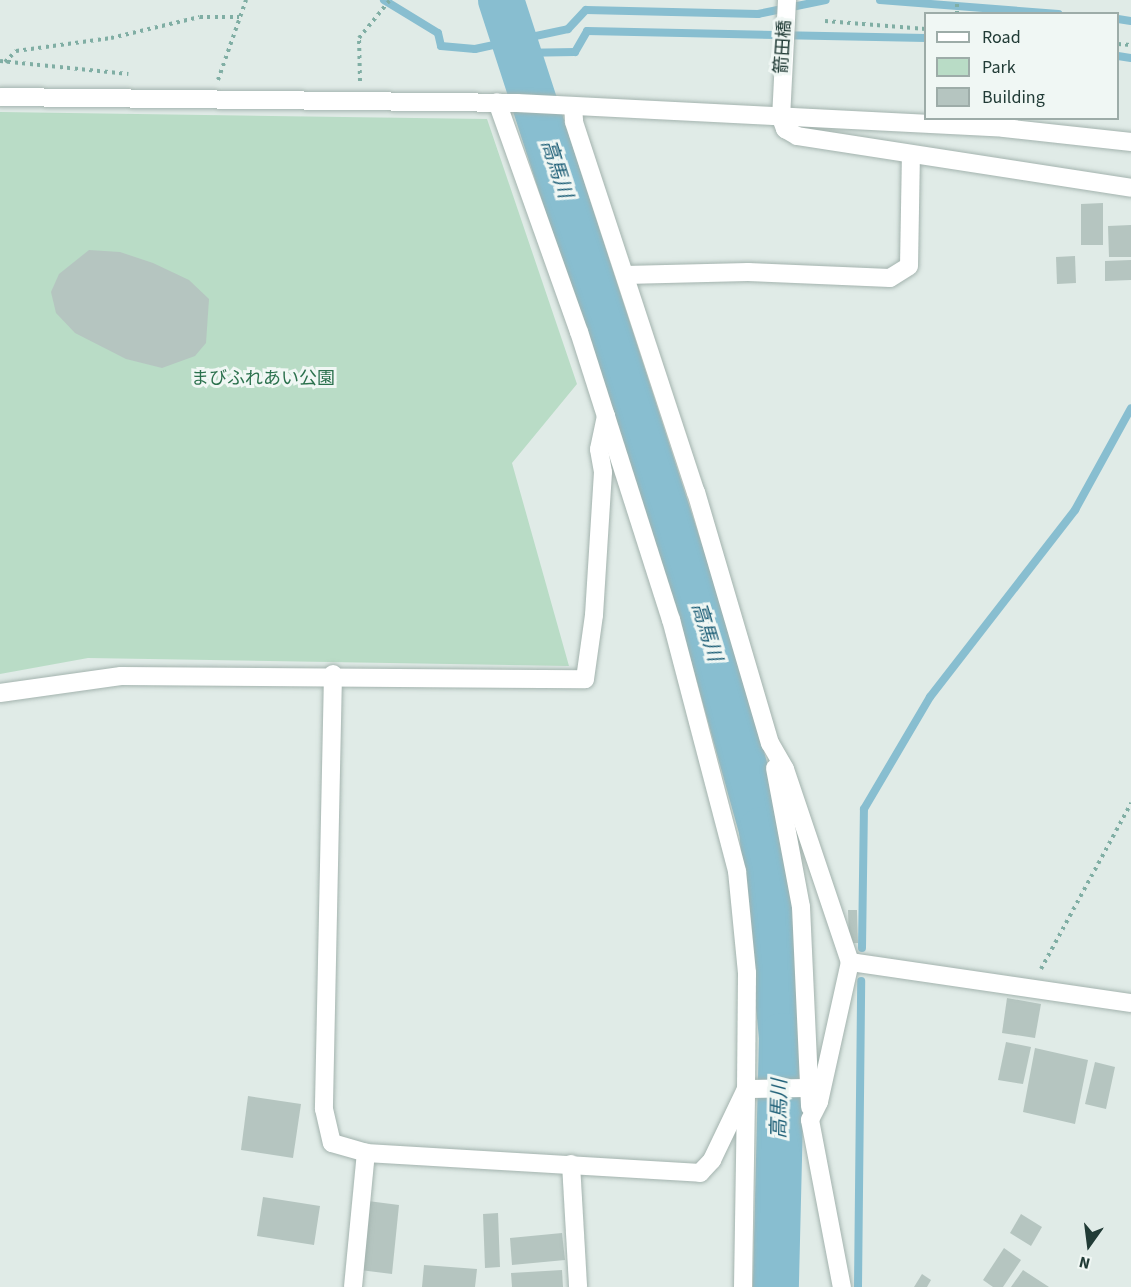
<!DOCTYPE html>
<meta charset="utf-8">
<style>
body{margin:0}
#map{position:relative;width:1131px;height:1287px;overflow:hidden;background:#e0ebe7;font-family:"Source Sans 3","Noto Sans JP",sans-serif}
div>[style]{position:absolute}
.green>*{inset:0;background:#b9dcc6}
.stream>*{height:8px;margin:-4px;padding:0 4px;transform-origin:4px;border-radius:4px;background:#88bed0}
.river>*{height:46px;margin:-23px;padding:0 23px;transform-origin:23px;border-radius:23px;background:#88bed0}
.building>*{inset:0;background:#b5c5c0}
.path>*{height:4px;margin-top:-2px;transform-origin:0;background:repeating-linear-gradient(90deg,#80aea4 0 3px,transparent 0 7.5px)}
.roads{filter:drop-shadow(0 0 2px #a3b3ae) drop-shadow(0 0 2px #a3b3ae)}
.minor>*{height:18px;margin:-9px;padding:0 9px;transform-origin:9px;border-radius:9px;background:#fff}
span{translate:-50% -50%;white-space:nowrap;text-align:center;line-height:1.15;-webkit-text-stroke:6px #f0f7f4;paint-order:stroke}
.street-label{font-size:18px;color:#213b36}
.park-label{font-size:18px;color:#2b714d}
.water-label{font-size:20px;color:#1c5e76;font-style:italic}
.legend{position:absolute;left:924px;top:12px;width:195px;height:108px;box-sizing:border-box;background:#f0f7f4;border:2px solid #9daca8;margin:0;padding:8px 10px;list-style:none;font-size:18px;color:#213b36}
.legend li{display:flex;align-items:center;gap:12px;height:30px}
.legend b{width:30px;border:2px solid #9daca8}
.north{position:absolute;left:1059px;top:1215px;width:60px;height:60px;-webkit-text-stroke:4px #f0f7f4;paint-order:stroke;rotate:194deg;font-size:16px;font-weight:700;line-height:24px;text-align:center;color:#213b36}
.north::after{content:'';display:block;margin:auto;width:21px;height:27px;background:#213b36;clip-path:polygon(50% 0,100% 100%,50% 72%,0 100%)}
</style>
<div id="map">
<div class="green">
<div style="clip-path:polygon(0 112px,487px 119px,577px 384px,512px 463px,569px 666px,88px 658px,0 674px)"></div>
</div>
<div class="stream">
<div style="left:384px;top:0;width:63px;rotate:31.4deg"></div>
<div style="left:438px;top:33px;width:13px;rotate:77deg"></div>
<div style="left:441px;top:46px;width:34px;rotate:5deg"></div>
<div style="left:475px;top:49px;width:95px;rotate:-12.1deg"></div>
<div style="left:568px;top:29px;width:26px;rotate:-47deg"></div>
<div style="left:586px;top:10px;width:172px;rotate:1.3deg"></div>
<div style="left:758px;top:14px;width:69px;rotate:-11.6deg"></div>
<div style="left:880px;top:0;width:179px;rotate:4.5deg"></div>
<div style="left:1118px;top:19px;width:13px;rotate:9deg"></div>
<div style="left:517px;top:53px;width:58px;rotate:-1deg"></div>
<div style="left:575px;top:52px;width:24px;rotate:-60deg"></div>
<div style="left:587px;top:31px;width:339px;rotate:1.2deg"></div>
<div style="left:1118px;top:56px;width:13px;rotate:9deg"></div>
<div style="left:862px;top:948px;width:139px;rotate:-89.2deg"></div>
<div style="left:864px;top:809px;width:130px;rotate:-59.5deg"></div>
<div style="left:930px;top:697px;width:237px;rotate:-52.2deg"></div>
<div style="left:1075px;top:510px;width:116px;rotate:-61.2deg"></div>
<div style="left:858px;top:1287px;width:306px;rotate:-89.4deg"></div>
</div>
<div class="river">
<div style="left:501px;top:0;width:683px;rotate:72.02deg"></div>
<div style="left:712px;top:650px;width:187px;rotate:74.5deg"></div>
<div style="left:762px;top:830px;width:207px;rotate:84.5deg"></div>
<div style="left:782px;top:1036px;width:251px;rotate:91.4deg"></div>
</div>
<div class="building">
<div style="clip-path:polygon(1103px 203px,1103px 245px,1081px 245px,1081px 204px)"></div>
<div style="clip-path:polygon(1131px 225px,1131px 257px,1109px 257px,1108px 226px)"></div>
<div style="clip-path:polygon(89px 250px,120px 252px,153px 263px,189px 280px,209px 299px,206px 343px,195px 356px,162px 368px,126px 359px,75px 333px,56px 313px,51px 292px,59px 274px)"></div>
<div style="clip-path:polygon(1075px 256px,1076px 283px,1057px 284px,1056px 257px)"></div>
<div style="clip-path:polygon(1131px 260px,1131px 280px,1105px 281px,1105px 261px)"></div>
<div style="clip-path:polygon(848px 910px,857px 910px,858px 943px,849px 943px)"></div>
<div style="clip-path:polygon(1007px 998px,1041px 1004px,1035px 1038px,1002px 1033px)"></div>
<div style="clip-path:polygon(1006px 1042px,1031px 1047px,1023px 1084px,998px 1080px)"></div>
<div style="clip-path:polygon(1035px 1048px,1088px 1060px,1075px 1124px,1023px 1112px)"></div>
<div style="clip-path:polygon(1095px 1062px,1115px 1067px,1106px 1109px,1085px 1104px)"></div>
<div style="clip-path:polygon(248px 1096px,301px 1104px,293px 1158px,241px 1150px)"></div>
<div style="clip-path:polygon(263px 1197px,320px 1206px,314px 1245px,257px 1236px)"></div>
<div style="clip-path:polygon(368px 1201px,399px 1205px,392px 1274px,360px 1270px)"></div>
<div style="clip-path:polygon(498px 1213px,500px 1267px,485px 1268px,483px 1214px)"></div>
<div style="clip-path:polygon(1021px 1214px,1042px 1227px,1031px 1246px,1010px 1233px)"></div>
<div style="clip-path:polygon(562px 1233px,565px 1260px,512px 1265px,510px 1238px)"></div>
<div style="clip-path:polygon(1004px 1248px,1021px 1260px,1003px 1287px,993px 1287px,983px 1280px)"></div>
<div style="clip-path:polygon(424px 1265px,477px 1269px,475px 1287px,422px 1287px)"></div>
<div style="clip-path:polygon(562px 1270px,563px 1287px,512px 1287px,511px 1273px)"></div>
<div style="clip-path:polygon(1023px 1270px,1049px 1287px,1011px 1287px)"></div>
<div style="clip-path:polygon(922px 1274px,931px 1280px,927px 1287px,914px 1287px)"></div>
</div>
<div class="path">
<div style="left:957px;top:14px;width:14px;rotate:-90deg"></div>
<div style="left:825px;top:21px;width:101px;rotate:4.5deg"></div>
<div style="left:1118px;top:44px;width:13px;rotate:4deg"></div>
<div style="left:0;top:61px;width:129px;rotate:5.8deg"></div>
<div style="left:5px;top:62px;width:16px;rotate:-45deg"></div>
<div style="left:16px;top:51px;width:96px;rotate:-7.8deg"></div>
<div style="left:111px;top:38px;width:91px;rotate:-13.3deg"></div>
<div style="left:200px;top:17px;width:39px"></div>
<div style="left:218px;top:80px;width:85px;rotate:-70.7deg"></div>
<div style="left:360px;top:81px;width:43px;rotate:-91.3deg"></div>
<div style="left:359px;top:38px;width:49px;rotate:-50.8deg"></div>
<div style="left:1041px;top:969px;width:189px;rotate:-61.5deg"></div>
</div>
<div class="roads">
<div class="minor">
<div style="left:787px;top:0;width:118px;rotate:92.9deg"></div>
<div style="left:781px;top:118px;width:12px;rotate:70deg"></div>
<div style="left:785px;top:129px;width:14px;rotate:30deg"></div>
<div style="left:797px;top:136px;width:338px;rotate:8.8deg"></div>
<div style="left:0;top:97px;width:517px;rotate:0.66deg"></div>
<div style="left:517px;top:103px;width:488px;rotate:2.9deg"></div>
<div style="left:1004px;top:128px;width:128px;rotate:6.3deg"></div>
<div style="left:573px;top:106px;width:16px;rotate:86deg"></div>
<div style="left:574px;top:122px;width:390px;rotate:71.8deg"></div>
<div style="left:696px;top:492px;width:262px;rotate:73.6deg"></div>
<div style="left:770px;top:743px;width:30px;rotate:60deg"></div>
<div style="left:785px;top:769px;width:204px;rotate:71.4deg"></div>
<div style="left:850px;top:962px;width:143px;rotate:102.5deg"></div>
<div style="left:819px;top:1102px;width:20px;rotate:117deg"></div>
<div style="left:810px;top:1120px;width:170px;rotate:79.2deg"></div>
<div style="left:625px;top:275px;width:123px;rotate:-1.4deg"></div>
<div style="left:748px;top:272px;width:142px;rotate:2.4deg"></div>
<div style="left:890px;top:278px;width:22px;rotate:-32deg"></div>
<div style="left:909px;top:266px;width:110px;rotate:-89deg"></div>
<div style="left:333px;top:674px;width:435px;rotate:91.2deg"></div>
<div style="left:324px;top:1109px;width:35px;rotate:77deg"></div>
<div style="left:332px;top:1143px;width:35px;rotate:16deg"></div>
<div style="left:366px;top:1153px;width:335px;rotate:3.4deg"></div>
<div style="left:700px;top:1173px;width:18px;rotate:-47deg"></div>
<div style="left:712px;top:1160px;width:79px;rotate:-64.4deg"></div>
<div style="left:746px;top:1089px;width:116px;rotate:-89.5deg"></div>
<div style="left:747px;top:973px;width:102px;rotate:-95.6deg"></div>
<div style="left:737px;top:871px;width:260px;rotate:-104.7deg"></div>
<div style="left:671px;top:620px;width:302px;rotate:-107.7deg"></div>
<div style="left:579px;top:332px;width:244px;rotate:-109.6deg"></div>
<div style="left:0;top:693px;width:122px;rotate:-8deg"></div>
<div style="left:121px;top:676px;width:464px;rotate:0.4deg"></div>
<div style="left:585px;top:679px;width:65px;rotate:-82deg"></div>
<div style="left:594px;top:615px;width:143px;rotate:-86.4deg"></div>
<div style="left:603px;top:472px;width:23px;rotate:-100deg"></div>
<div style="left:599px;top:449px;width:34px;rotate:-78deg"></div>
<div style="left:775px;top:768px;width:141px;rotate:79.4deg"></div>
<div style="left:801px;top:907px;width:200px;rotate:87.4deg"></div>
<div style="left:850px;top:962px;width:284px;rotate:8.3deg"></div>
<div style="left:571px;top:1164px;width:123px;rotate:86.7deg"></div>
<div style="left:353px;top:1287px;width:135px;rotate:-84.5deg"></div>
<div style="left:743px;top:1287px;width:198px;rotate:-89.1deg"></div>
<div style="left:746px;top:1089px;width:64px;rotate:-0.9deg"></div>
</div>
</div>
<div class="street-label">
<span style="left:784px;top:47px;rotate:-86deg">箭田橋</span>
</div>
<div class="park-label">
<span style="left:263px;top:379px">まびふれあい公園</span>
</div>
<div class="water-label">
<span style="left:556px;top:169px;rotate:72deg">高馬川</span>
<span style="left:706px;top:632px;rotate:73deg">高馬川</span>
<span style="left:780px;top:1109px;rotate:-89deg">高馬川</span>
</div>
<ul class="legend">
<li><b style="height:8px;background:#fff"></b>Road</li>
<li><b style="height:16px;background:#b9dcc6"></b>Park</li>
<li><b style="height:16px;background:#b5c5c0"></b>Building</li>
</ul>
<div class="north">N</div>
</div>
